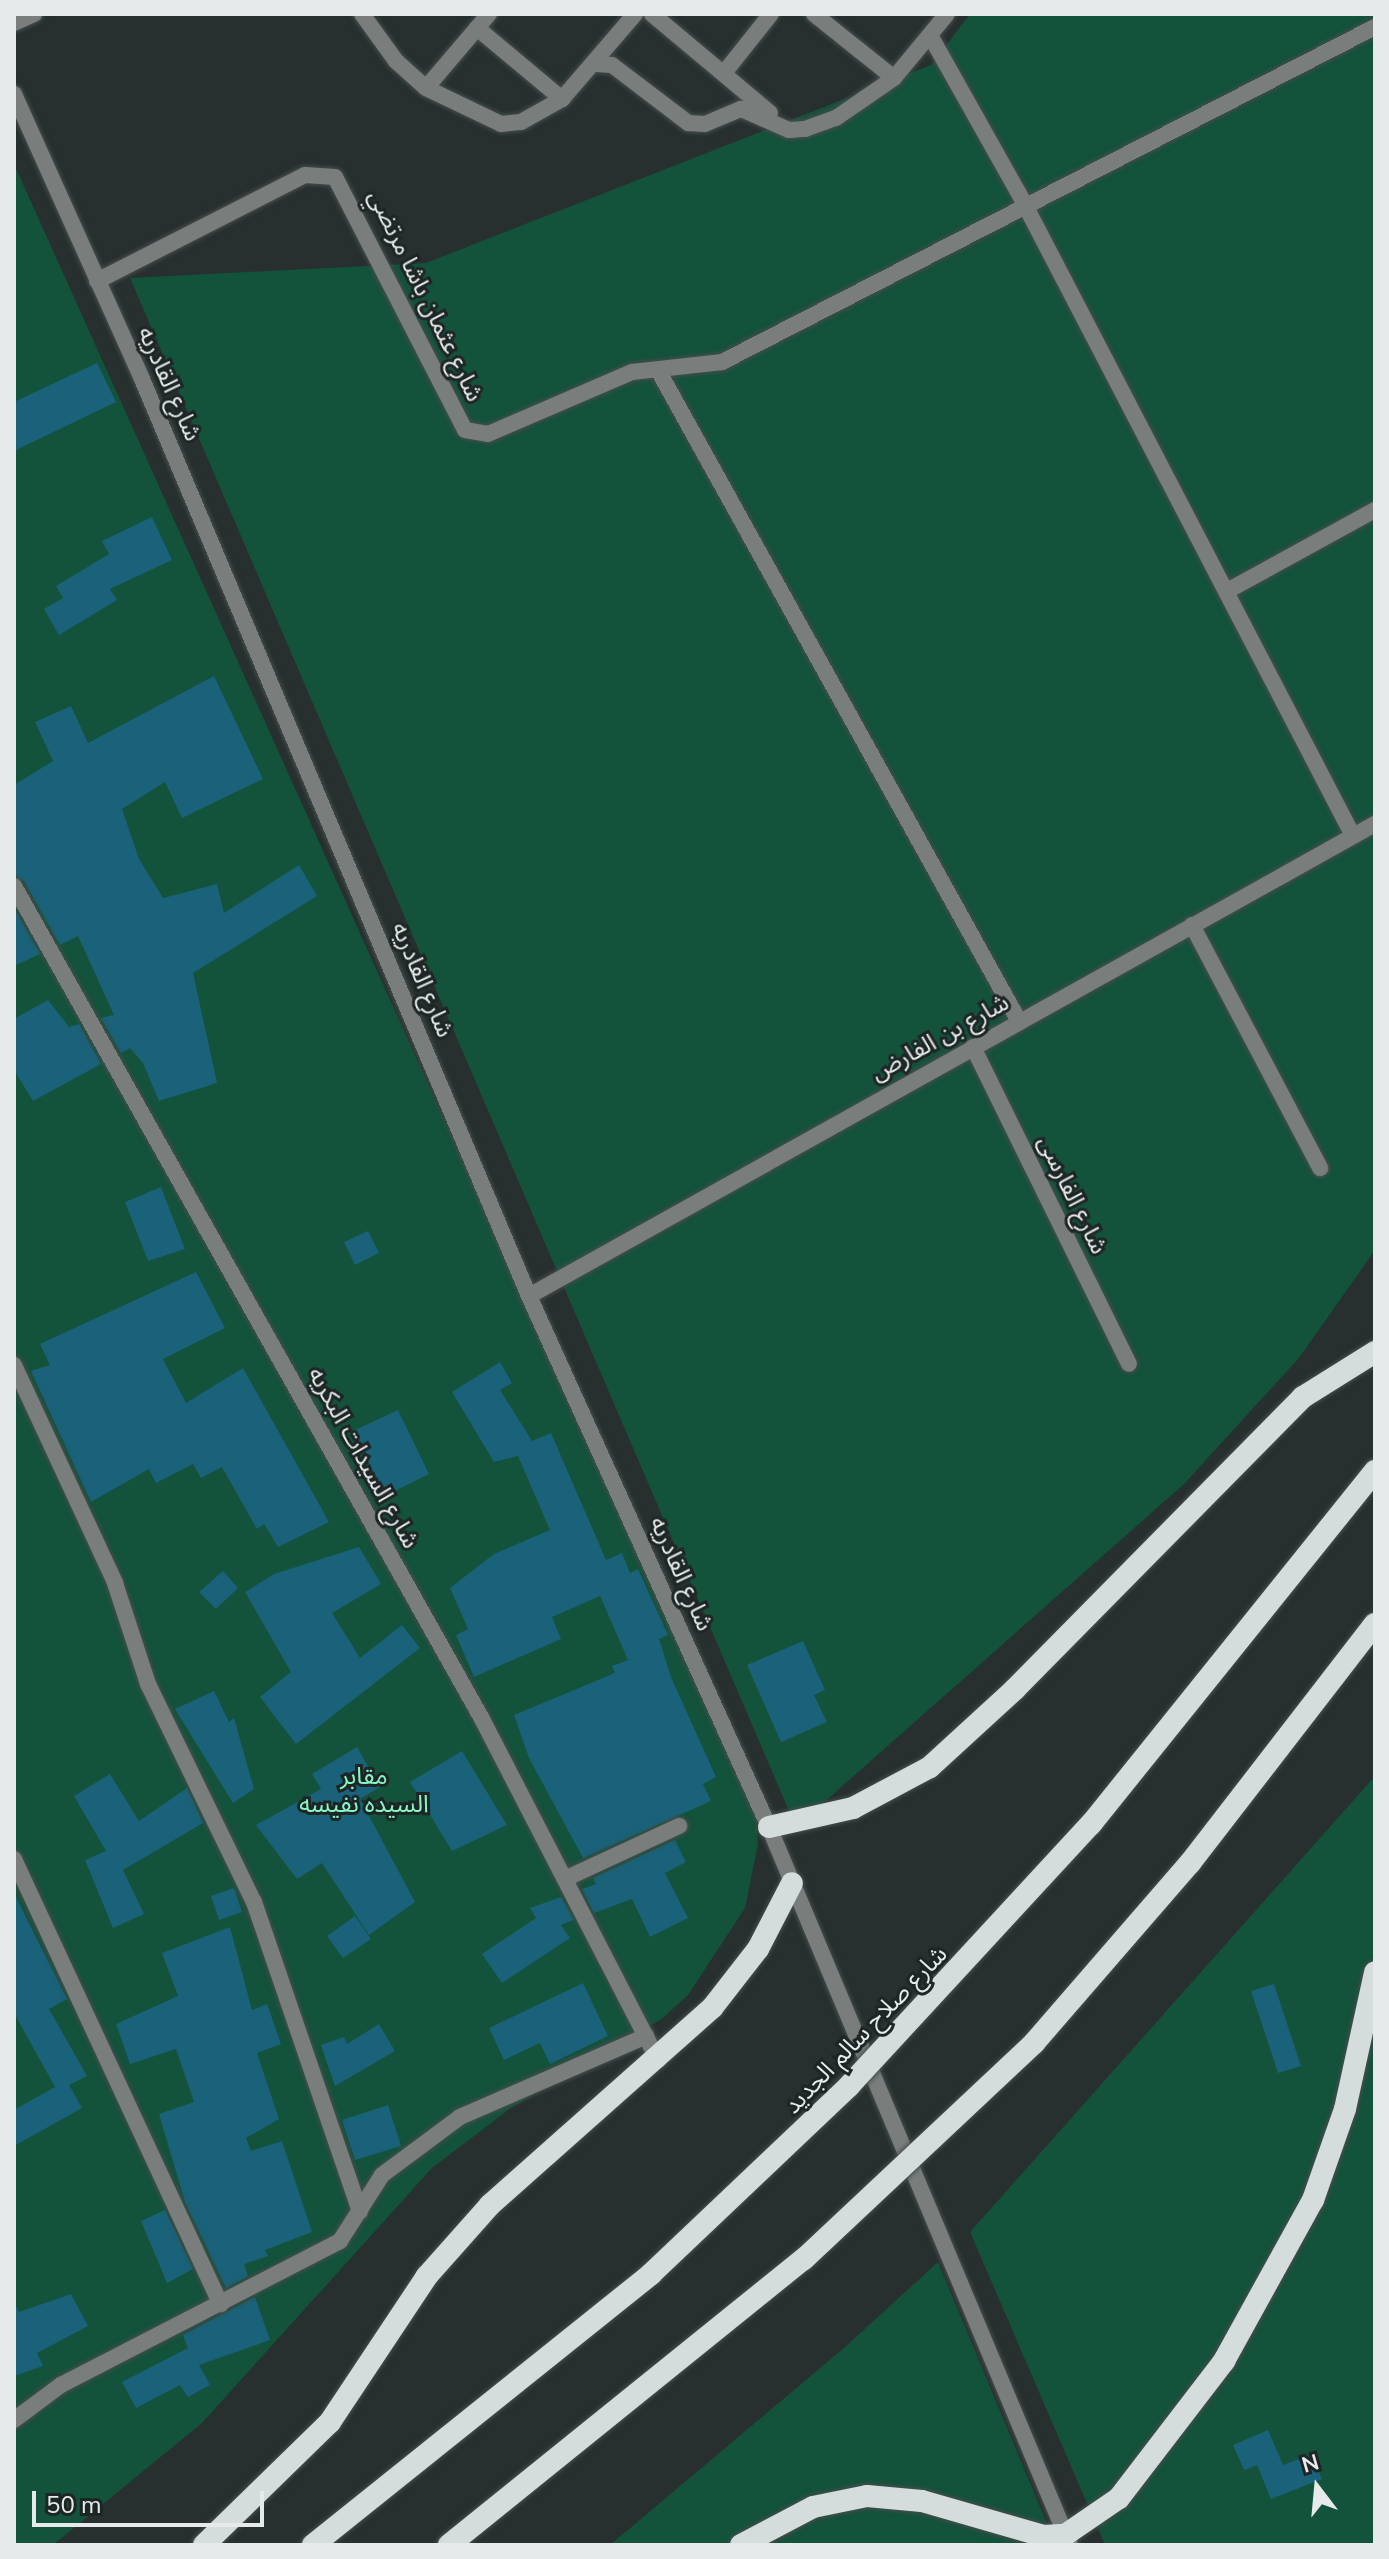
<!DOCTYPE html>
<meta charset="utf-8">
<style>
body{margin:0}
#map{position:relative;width:1389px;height:2559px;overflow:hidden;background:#272f2f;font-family:"Nunito Sans","Noto Sans Arabic",sans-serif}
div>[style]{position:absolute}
.green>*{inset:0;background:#13523b}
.building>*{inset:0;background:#1a6279}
.roads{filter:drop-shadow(0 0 2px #464d4d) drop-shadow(0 0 2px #464d4d)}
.service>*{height:16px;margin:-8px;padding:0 8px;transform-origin:8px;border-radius:8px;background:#797d7c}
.minor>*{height:16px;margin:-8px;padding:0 8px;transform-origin:8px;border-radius:8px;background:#797d7c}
.tertiary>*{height:16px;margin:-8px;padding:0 8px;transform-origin:8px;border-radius:8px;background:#797d7c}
.trunk>*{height:22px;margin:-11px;padding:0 11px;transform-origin:11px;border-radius:11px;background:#d5dddc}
.bridges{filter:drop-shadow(0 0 2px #464d4d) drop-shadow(0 0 2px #464d4d)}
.trunk-bridge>*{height:22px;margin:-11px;padding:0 11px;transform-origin:11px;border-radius:11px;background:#d5dddc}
span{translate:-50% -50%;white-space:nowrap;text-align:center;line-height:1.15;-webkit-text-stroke:6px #1e2525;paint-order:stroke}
.street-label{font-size:24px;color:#e6eaeb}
.park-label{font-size:24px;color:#86f8c7}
.frame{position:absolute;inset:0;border:16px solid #e6eaeb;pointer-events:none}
.north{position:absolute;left:1277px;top:2447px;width:80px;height:80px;-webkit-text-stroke:6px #1e2525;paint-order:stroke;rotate:344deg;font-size:22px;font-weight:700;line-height:32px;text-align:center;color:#e6eaeb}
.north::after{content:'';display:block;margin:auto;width:28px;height:36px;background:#e6eaeb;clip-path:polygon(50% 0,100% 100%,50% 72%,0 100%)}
.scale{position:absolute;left:32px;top:2491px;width:232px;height:36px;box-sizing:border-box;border:4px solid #e6eaeb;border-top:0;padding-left:10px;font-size:24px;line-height:28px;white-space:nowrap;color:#e6eaeb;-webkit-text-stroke:6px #1e2525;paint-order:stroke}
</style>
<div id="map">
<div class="green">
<div style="clip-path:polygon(970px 14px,1375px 14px,1375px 1250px,1299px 1358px,1184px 1484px,796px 1827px,130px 278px,426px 263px,931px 65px)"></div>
<div style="clip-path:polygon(14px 164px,756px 1813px,758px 1844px,745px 1908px,688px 1995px,663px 2018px,511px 2108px,432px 2168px,202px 2423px,53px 2545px,14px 2545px)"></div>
<div style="clip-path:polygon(1375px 1776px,1375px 2545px,1105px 2545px,970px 2232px)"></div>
<div style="clip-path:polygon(938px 2262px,1056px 2545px,610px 2545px,845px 2347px)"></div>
</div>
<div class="building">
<div style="clip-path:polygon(97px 363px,116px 402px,14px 451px,14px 402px)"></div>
<div style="clip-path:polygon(152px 517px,172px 560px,110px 589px,117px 600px,59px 635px,44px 609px,63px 598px,56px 586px,109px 554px,102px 541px)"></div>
<div style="clip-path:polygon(214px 676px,263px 779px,182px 818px,165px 782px,122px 809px,139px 859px,163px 898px,217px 884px,224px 913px,299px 865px,317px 896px,193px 973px,217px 1083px,159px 1101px,143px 1063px,130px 1048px,121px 1053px,101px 1018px,114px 1015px,78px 936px,60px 945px,24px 881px,14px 875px,14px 785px,53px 761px,35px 722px,71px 706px,88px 743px)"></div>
<div style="clip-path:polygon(14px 908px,40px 954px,14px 966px)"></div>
<div style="clip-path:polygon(48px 1000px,69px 1027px,79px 1024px,101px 1064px,33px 1101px,14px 1070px,14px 1019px)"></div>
<div style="clip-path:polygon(161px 1187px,185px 1249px,148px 1261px,125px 1202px)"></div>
<div style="clip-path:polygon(368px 1231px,379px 1253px,355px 1265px,344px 1242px)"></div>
<div style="clip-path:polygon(196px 1272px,225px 1328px,163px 1359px,186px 1403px,243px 1368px,329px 1522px,278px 1547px,264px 1524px,257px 1529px,222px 1467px,201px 1478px,193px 1464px,156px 1483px,149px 1469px,91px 1502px,31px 1371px,50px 1365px,40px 1344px)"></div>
<div style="clip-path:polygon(500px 1362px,512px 1383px,500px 1390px,532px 1441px,551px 1433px,606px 1560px,622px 1553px,630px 1573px,638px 1569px,668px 1635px,659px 1639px,671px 1677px,716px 1777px,703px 1784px,711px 1801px,583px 1858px,529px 1758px,514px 1715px,615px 1673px,612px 1666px,628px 1660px,600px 1596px,552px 1617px,561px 1639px,474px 1677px,456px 1635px,468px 1629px,450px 1588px,494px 1554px,550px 1530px,518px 1456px,494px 1462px,452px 1392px)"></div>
<div style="clip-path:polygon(398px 1410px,429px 1474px,385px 1496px,353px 1431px)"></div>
<div style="clip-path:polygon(359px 1547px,381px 1584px,332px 1613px,360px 1658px,402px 1625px,420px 1648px,296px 1744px,260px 1697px,291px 1672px,245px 1592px,274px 1574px)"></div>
<div style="clip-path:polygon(223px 1571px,238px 1588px,216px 1609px,199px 1592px)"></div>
<div style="clip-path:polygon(803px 1641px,825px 1690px,814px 1695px,827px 1722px,781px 1742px,747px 1665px)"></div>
<div style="clip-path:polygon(214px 1691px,229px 1722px,234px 1718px,254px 1789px,233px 1803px,175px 1709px)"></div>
<div style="clip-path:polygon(357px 1747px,380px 1787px,360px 1799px,415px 1902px,369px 1935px,322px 1863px,297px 1879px,256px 1825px,321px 1789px,312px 1774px)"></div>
<div style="clip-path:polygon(462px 1751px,507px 1825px,452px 1851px,410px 1782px)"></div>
<div style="clip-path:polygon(110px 1774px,139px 1821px,187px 1788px,203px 1823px,123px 1870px,144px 1914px,113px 1928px,85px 1860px,106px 1851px,74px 1796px)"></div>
<div style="clip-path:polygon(675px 1840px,686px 1862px,665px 1873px,688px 1918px,650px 1937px,632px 1899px,594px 1913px,582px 1889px,596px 1884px,593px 1878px)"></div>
<div style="clip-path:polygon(234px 1888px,242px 1912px,219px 1920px,211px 1896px)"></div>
<div style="clip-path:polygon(14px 1893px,67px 1999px,49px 2009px,87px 2076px,69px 2085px,82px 2108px,14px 2146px,14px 2110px,55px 2087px,14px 2013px)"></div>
<div style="clip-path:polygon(561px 1897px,574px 1920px,561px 1925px,570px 1938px,502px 1983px,482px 1954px,536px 1918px,530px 1908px)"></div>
<div style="clip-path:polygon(355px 1916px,371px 1939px,343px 1958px,327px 1936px)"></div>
<div style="clip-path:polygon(230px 1927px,252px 2010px,267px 2004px,281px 2044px,257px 2053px,279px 2119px,246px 2138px,251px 2151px,282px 2141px,312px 2232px,265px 2250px,268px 2256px,244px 2264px,248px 2276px,226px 2288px,185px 2202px,159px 2114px,194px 2102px,176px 2049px,130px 2064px,116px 2024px,178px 1996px,162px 1953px)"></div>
<div style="clip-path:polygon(583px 1983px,608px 2036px,550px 2064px,540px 2043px,504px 2060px,489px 2028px)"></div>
<div style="clip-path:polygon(1274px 1984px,1301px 2066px,1278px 2073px,1251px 1991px)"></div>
<div style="clip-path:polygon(379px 2024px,395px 2051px,335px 2086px,321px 2045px,344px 2037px,347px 2044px)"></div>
<div style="clip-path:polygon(388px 2105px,401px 2146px,355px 2160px,342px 2120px)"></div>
<div style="clip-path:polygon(165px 2210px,193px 2269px,167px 2283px,141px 2221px)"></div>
<div style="clip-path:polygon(71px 2294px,88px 2326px,37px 2353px,43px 2366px,14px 2376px,14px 2302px,19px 2312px)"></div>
<div style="clip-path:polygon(255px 2297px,270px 2340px,199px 2365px,210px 2385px,188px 2397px,180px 2385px,136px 2408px,122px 2382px,188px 2348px,183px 2335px)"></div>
<div style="clip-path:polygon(1268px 2430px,1283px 2465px,1312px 2454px,1322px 2479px,1271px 2499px,1257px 2465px,1244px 2470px,1233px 2445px)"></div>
</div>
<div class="roads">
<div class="service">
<div style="left:931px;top:37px;width:190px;rotate:60.7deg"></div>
<div style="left:1024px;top:203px;width:711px;rotate:62.53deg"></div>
<div style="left:97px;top:281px;width:233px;rotate:-27deg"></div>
<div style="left:305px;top:175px;width:30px;rotate:4deg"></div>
<div style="left:335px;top:177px;width:284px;rotate:62.8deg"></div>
<div style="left:465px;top:430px;width:23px;rotate:10deg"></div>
<div style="left:488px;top:434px;width:157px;rotate:-23.3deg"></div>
<div style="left:632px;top:372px;width:91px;rotate:-6.3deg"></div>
<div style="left:722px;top:362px;width:734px;rotate:-27.16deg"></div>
<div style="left:658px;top:370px;width:744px;rotate:60.99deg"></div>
<div style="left:1227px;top:591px;width:169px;rotate:-28.7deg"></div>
<div style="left:1192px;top:925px;width:275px;rotate:62.2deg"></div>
<div style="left:973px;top:1047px;width:353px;rotate:63.8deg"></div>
<div style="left:529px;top:1296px;width:969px;rotate:-29.16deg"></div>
<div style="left:14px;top:1365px;width:240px;rotate:65.1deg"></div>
<div style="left:115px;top:1583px;width:106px;rotate:71.9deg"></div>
<div style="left:148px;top:1684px;width:242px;rotate:64.1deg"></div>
<div style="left:254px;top:1902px;width:327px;rotate:71.1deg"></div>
<div style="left:14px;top:1859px;width:491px;rotate:65.1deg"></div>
<div style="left:565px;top:1879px;width:126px;rotate:-24.9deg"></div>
<div style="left:14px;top:2420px;width:59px;rotate:-36.7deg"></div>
<div style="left:61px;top:2385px;width:314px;rotate:-27.3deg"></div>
<div style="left:340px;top:2241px;width:78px;rotate:-57.5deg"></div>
<div style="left:382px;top:2175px;width:97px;rotate:-36.6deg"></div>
<div style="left:460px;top:2117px;width:203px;rotate:-23.5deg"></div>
</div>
<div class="minor">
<div style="left:362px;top:14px;width:58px;rotate:54.1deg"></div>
<div style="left:396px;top:61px;width:40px;rotate:42deg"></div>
<div style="left:426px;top:88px;width:83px;rotate:25.6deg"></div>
<div style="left:501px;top:124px;width:20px;rotate:-6deg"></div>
<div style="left:521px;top:122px;width:47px;rotate:-29.3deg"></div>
<div style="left:562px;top:99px;width:112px;rotate:-49.3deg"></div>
<div style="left:652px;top:14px;width:154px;rotate:40deg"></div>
<div style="left:814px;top:14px;width:102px;rotate:38.7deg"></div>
<div style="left:14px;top:23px;width:22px;rotate:-24deg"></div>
<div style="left:477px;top:28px;width:111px;rotate:39.9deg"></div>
<div style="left:597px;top:64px;width:15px;rotate:4deg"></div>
<div style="left:612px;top:65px;width:96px;rotate:37.3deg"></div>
<div style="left:688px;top:123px;width:17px;rotate:3deg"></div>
<div style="left:705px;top:124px;width:39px;rotate:-23deg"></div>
<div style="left:741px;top:109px;width:52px;rotate:23.6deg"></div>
<div style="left:789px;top:130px;width:16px;rotate:-4deg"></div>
<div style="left:805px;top:129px;width:33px;rotate:-20deg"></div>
<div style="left:836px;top:118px;width:70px;rotate:-34.6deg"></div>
<div style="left:894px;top:78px;width:83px;rotate:-50.4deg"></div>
<div style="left:724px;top:73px;width:75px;rotate:-51.5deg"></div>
<div style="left:426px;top:88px;width:97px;rotate:-49.6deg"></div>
<div style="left:14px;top:886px;width:955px;rotate:60.67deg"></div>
<div style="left:482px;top:1719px;width:384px;rotate:62.7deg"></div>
</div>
<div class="tertiary">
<div style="left:14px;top:94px;width:312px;rotate:65.8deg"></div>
<div style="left:142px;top:379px;width:995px;rotate:67.12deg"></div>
<div style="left:529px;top:1296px;width:583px;rotate:65.68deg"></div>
<div style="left:769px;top:1827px;width:779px;rotate:67.26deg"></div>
</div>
<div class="trunk">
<div style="left:769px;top:1827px;width:86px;rotate:-12.7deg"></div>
<div style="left:853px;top:1808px;width:87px;rotate:-28deg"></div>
<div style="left:930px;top:1767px;width:115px;rotate:-42.5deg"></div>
<div style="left:1015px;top:1689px;width:410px;rotate:-45.4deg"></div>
<div style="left:1303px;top:1397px;width:85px;rotate:-32deg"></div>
<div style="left:204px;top:2545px;width:176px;rotate:-44.3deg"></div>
<div style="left:330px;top:2422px;width:175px;rotate:-56.4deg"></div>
<div style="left:427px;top:2276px;width:95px;rotate:-48.4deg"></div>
<div style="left:490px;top:2205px;width:297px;rotate:-41.6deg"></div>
<div style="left:712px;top:2008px;width:75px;rotate:-52.1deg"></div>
<div style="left:758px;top:1949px;width:74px;rotate:-62.7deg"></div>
<div style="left:741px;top:2545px;width:81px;rotate:-27.8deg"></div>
<div style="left:813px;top:2507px;width:55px;rotate:-11.5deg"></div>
<div style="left:867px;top:2496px;width:55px;rotate:5.2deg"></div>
<div style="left:922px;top:2501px;width:126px;rotate:16.1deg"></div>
<div style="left:1043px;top:2536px;width:22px;rotate:-3deg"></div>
<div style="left:1065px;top:2535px;width:65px;rotate:-34.4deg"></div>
<div style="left:1119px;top:2498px;width:173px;rotate:-52.5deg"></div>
<div style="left:1224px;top:2361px;width:184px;rotate:-61.1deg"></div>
<div style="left:1313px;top:2200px;width:96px;rotate:-70.6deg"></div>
<div style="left:1345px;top:2109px;width:140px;rotate:-77.6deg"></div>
</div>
</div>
<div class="bridges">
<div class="trunk-bridge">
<div style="left:313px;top:2545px;width:433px;rotate:-38.7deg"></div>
<div style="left:651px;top:2274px;width:273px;rotate:-43.5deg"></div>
<div style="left:849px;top:2086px;width:357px;rotate:-47.3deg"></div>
<div style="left:1091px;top:1824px;width:453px;rotate:-51.2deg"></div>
<div style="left:449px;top:2545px;width:456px;rotate:-38.9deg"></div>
<div style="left:804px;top:2259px;width:316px;rotate:-43.2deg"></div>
<div style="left:1034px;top:2043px;width:238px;rotate:-49.1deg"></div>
<div style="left:1190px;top:1863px;width:302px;rotate:-52.3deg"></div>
</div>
</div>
<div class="street-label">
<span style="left:425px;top:296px;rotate:64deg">شارع عثمان باشا مرتضي</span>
<span style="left:169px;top:384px;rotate:66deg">شارع القادريه</span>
<span style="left:422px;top:980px;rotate:67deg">شارع القادريه</span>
<span style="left:940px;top:1038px;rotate:-29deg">شارع بن الفارض</span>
<span style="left:1072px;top:1195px;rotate:64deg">شارع الفارسى</span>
<span style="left:363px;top:1458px;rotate:61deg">شارع السيدات البكريه</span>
<span style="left:681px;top:1574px;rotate:66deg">شارع القادريه</span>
<span style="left:866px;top:2030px;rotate:-46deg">شارع صلاح سالم الجديد</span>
</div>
<div class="park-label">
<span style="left:364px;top:1791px">مقابر<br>السيده نفيسه</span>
</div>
<div class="frame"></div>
<div class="north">N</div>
<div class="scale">50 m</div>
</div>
